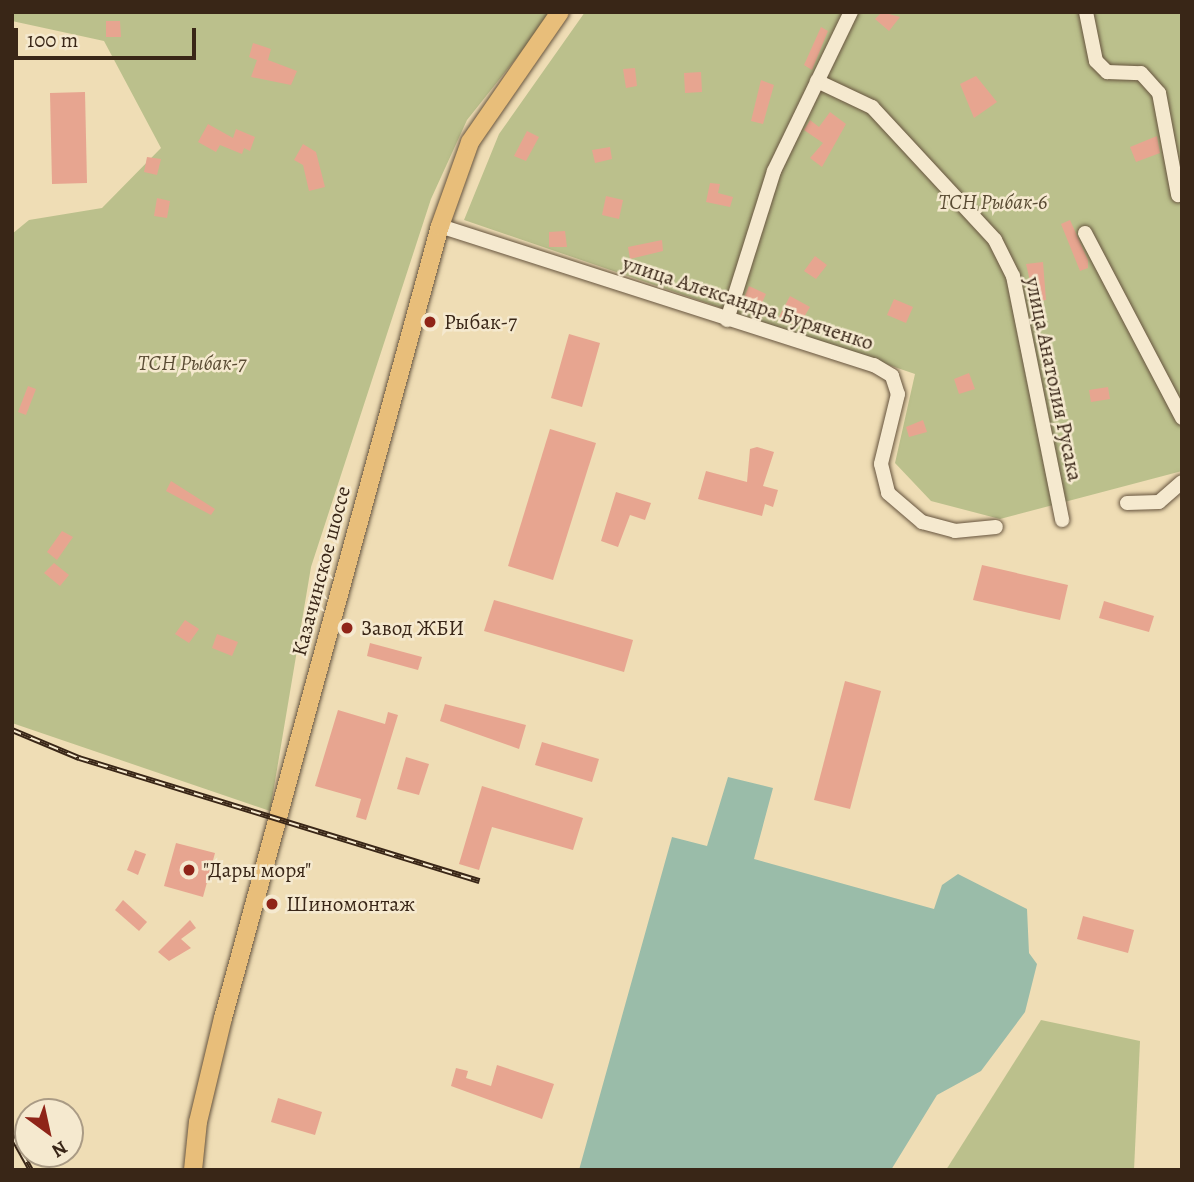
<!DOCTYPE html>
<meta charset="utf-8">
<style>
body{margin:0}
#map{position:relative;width:1194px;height:1182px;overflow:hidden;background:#efddb5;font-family:Alegreya,serif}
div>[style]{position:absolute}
.green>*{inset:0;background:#bbc08c}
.water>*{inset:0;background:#9abca9}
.building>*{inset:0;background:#e7a590}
.roads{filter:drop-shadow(0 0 2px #66543e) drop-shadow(0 0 2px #66543e)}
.minor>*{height:14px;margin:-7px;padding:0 7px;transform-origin:7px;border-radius:7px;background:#f5e9cf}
.major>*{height:18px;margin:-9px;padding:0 9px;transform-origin:9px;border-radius:9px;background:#e8be7a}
.rail>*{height:6px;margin-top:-3px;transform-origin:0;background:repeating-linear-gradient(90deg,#f5e9cf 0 10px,#392617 0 20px);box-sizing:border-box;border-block:2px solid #392617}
.dots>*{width:19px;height:19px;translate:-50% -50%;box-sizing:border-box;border:4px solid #f5e9cf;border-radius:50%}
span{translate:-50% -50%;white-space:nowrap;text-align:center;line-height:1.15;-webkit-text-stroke:5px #f5e9cf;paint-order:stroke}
.park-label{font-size:21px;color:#5a4c34;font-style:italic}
.street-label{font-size:21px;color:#392617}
.poi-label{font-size:21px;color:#392617}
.left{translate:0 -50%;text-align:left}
.frame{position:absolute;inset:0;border:14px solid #392617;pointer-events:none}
.north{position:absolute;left:14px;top:1098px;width:70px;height:70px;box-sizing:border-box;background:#f5e9cf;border:2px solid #aa9b85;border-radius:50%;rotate:147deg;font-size:19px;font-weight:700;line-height:28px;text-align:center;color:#392617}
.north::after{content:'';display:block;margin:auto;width:24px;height:32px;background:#8f2418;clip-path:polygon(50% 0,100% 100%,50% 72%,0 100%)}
.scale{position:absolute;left:14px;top:28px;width:182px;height:32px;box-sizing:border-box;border:4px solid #392617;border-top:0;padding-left:9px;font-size:21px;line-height:24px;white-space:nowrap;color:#392617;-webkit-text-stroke:5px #f5e9cf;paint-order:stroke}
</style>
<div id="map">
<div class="green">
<div style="clip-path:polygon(12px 12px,553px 12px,467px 120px,431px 199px,311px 567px,270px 811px,12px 723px,12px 234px,29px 220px,102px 208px,161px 148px,104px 41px,12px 21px)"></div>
<div style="clip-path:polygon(585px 12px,1182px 12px,1182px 471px,1000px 519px,931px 501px,895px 463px,915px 374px,464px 220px,499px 134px)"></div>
<div style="clip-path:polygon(1041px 1020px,1140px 1041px,1134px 1170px,946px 1170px)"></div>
</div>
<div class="water">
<div style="clip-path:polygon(728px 777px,773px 788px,754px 859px,934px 909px,942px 885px,958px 874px,1027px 909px,1029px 953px,1037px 964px,1025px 1012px,981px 1071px,937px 1095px,891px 1170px,579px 1170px,672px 837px,707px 846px)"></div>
</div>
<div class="building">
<div style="clip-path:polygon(882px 12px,900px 17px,889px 31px,875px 19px)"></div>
<div style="clip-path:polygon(106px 21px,120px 21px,121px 37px,106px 37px)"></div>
<div style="clip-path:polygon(821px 27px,828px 31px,812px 70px,804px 65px)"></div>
<div style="clip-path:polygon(253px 43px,271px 49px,268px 60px,297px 71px,291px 85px,251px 77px,257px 60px,249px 57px)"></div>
<div style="clip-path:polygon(635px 68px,637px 86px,626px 88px,623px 69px)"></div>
<div style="clip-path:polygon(701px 72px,702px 92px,685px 93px,684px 73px)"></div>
<div style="clip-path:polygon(976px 76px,997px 102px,974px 118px,960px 84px)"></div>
<div style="clip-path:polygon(761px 80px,774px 85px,763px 124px,751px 121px)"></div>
<div style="clip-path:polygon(85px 92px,87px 183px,52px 184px,50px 93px)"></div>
<div style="clip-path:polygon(830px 112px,846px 124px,822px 167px,810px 158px,823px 143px,804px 130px,810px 120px,819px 127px)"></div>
<div style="clip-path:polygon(208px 124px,233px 138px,236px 129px,255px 137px,250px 151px,244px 148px,242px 154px,220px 145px,216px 152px,198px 142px)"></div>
<div style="clip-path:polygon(527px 131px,539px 137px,526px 161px,514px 156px)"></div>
<div style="clip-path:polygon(1157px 136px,1160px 153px,1136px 162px,1130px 147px)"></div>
<div style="clip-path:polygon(303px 144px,316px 152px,325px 187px,309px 191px,303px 165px,294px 160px)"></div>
<div style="clip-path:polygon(610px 147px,612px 159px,595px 163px,592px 150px)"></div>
<div style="clip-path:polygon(147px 157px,161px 159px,157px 175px,144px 172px)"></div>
<div style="clip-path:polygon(710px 183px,720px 184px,718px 193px,733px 197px,730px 207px,706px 202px)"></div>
<div style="clip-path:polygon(606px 196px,623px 200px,619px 219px,602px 215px)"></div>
<div style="clip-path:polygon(157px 198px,170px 201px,167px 218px,154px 216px)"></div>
<div style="clip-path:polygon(1070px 220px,1088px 260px,1088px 268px,1080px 271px,1061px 224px)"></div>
<div style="clip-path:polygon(565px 231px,567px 247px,549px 247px,549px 232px)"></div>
<div style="clip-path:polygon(662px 240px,663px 251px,630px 259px,628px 247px)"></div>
<div style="clip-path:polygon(815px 256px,827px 265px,816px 279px,804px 271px)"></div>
<div style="clip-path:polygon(1043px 262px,1046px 300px,1035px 302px,1026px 264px)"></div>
<div style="clip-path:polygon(749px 286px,766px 294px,760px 307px,743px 300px)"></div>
<div style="clip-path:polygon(790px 296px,810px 307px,798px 327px,779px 317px)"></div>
<div style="clip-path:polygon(894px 299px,913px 307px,906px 323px,887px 315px)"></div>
<div style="clip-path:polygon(569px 334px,600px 343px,582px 407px,551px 398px)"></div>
<div style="clip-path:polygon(969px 373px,975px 389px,959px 394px,954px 379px)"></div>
<div style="clip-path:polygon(28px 386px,36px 389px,26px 415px,18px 412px)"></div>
<div style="clip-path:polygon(1108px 387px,1110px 399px,1091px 402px,1089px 390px)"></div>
<div style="clip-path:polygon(923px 420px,927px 432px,909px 437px,906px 427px)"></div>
<div style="clip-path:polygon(550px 429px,596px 443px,553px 580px,508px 566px)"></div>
<div style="clip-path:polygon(757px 447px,774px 452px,763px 486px,778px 490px,773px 507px,765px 504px,762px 516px,698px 499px,706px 471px,747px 482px,750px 449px)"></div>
<div style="clip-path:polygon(171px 481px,215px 509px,211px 515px,166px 491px)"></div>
<div style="clip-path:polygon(616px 492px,651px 503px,645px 520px,630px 515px,618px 547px,601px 541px)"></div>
<div style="clip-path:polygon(62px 531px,73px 537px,57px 560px,47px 552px)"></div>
<div style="clip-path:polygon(54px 563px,69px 575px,60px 586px,44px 573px)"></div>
<div style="clip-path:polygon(982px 565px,1068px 585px,1060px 620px,973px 600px)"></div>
<div style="clip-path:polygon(494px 600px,633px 640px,624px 672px,484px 631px)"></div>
<div style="clip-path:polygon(1104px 601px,1154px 616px,1149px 632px,1099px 618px)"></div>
<div style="clip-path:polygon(185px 620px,199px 629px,189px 643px,175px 634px)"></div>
<div style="clip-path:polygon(217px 634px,238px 642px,232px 656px,212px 648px)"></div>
<div style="clip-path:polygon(370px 643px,422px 657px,418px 670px,367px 656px)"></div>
<div style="clip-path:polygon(845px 681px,881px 691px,850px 809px,814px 800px)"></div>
<div style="clip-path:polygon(445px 704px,526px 725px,519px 749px,440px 721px)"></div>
<div style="clip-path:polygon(338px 710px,385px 724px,388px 712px,398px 715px,366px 820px,356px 817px,361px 799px,315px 786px)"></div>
<div style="clip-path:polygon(542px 742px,599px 759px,592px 782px,535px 765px)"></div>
<div style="clip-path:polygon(406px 757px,429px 764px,419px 795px,397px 789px)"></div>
<div style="clip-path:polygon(482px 786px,583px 818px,573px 850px,492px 827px,479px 870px,459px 864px)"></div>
<div style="clip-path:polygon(176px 843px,215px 853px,203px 897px,164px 886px)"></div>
<div style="clip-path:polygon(135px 850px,146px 854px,138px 875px,127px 870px)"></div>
<div style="clip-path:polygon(123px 900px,147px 922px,139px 931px,115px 910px)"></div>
<div style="clip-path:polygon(1083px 916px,1134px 930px,1128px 953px,1077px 939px)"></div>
<div style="clip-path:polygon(190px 920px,196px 928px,181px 939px,191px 948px,169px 961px,158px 952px)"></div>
<div style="clip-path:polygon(497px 1065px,554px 1084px,542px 1119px,451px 1086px,456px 1068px,468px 1071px,466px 1078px,491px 1086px)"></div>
<div style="clip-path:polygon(278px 1098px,322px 1112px,315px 1135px,271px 1122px)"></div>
</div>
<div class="roads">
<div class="minor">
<div style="left:1086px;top:12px;width:50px;rotate:78.5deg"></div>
<div style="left:1096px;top:61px;width:16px;rotate:45deg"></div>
<div style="left:1107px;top:72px;width:34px;rotate:2deg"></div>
<div style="left:1141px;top:73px;width:27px;rotate:48deg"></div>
<div style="left:1159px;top:93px;width:104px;rotate:79.4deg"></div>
<div style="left:817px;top:81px;width:61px;rotate:25.3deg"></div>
<div style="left:872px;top:107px;width:181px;rotate:47.2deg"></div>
<div style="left:995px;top:240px;width:40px;rotate:63.4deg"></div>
<div style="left:1013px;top:276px;width:249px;rotate:78.6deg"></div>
<div style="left:440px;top:226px;width:456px;rotate:17.8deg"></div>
<div style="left:874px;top:365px;width:21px;rotate:31deg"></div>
<div style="left:892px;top:376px;width:19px;rotate:72deg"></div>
<div style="left:898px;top:394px;width:72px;rotate:103.7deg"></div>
<div style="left:881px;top:464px;width:30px;rotate:76deg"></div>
<div style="left:888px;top:493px;width:45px;rotate:40.5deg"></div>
<div style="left:922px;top:522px;width:34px;rotate:15deg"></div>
<div style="left:955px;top:531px;width:41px;rotate:-5.6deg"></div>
<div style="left:1085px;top:233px;width:209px;rotate:62.3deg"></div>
<div style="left:727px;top:320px;width:156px;rotate:-72.5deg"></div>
<div style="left:774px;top:171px;width:177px;rotate:-64.2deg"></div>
<div style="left:1127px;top:503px;width:32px;rotate:-2deg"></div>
<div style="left:1159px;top:502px;width:30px;rotate:-41deg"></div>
</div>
<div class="major">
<div style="left:193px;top:1170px;width:48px;rotate:-84.1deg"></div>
<div style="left:198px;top:1122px;width:107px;rotate:-76.5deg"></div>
<div style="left:223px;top:1018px;width:821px;rotate:-74.68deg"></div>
<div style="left:440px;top:226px;width:89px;rotate:-70.3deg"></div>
<div style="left:470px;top:142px;width:158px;rotate:-55.3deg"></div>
</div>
</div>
<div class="rail">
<div style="left:12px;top:730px;width:73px;rotate:22.7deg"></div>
<div style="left:79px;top:758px;width:419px;rotate:17.1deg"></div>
<div style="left:12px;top:1136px;width:39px;rotate:61deg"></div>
</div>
<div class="dots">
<div style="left:430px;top:322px;background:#8f2418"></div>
<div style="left:347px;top:628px;background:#8f2418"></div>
<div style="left:189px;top:870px;background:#8f2418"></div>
<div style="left:272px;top:904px;background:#8f2418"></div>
</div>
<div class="park-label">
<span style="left:993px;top:202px">ТСН Рыбак-6</span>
<span style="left:192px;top:363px">ТСН Рыбак-7</span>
</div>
<div class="street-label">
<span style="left:748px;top:303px;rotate:18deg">улица Александра Буряченко</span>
<span style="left:1054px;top:379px;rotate:78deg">улица Анатолия Русака</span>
<span style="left:321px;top:571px;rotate:-75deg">Казачинское шоссе</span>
</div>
<div class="poi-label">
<span class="left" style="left:444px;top:322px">Рыбак-7</span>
<span class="left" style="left:361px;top:628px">Завод ЖБИ</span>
<span class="left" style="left:203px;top:870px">"Дары моря"</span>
<span class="left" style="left:286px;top:904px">Шиномонтаж</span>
</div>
<div class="frame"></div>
<div class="north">N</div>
<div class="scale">100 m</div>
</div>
